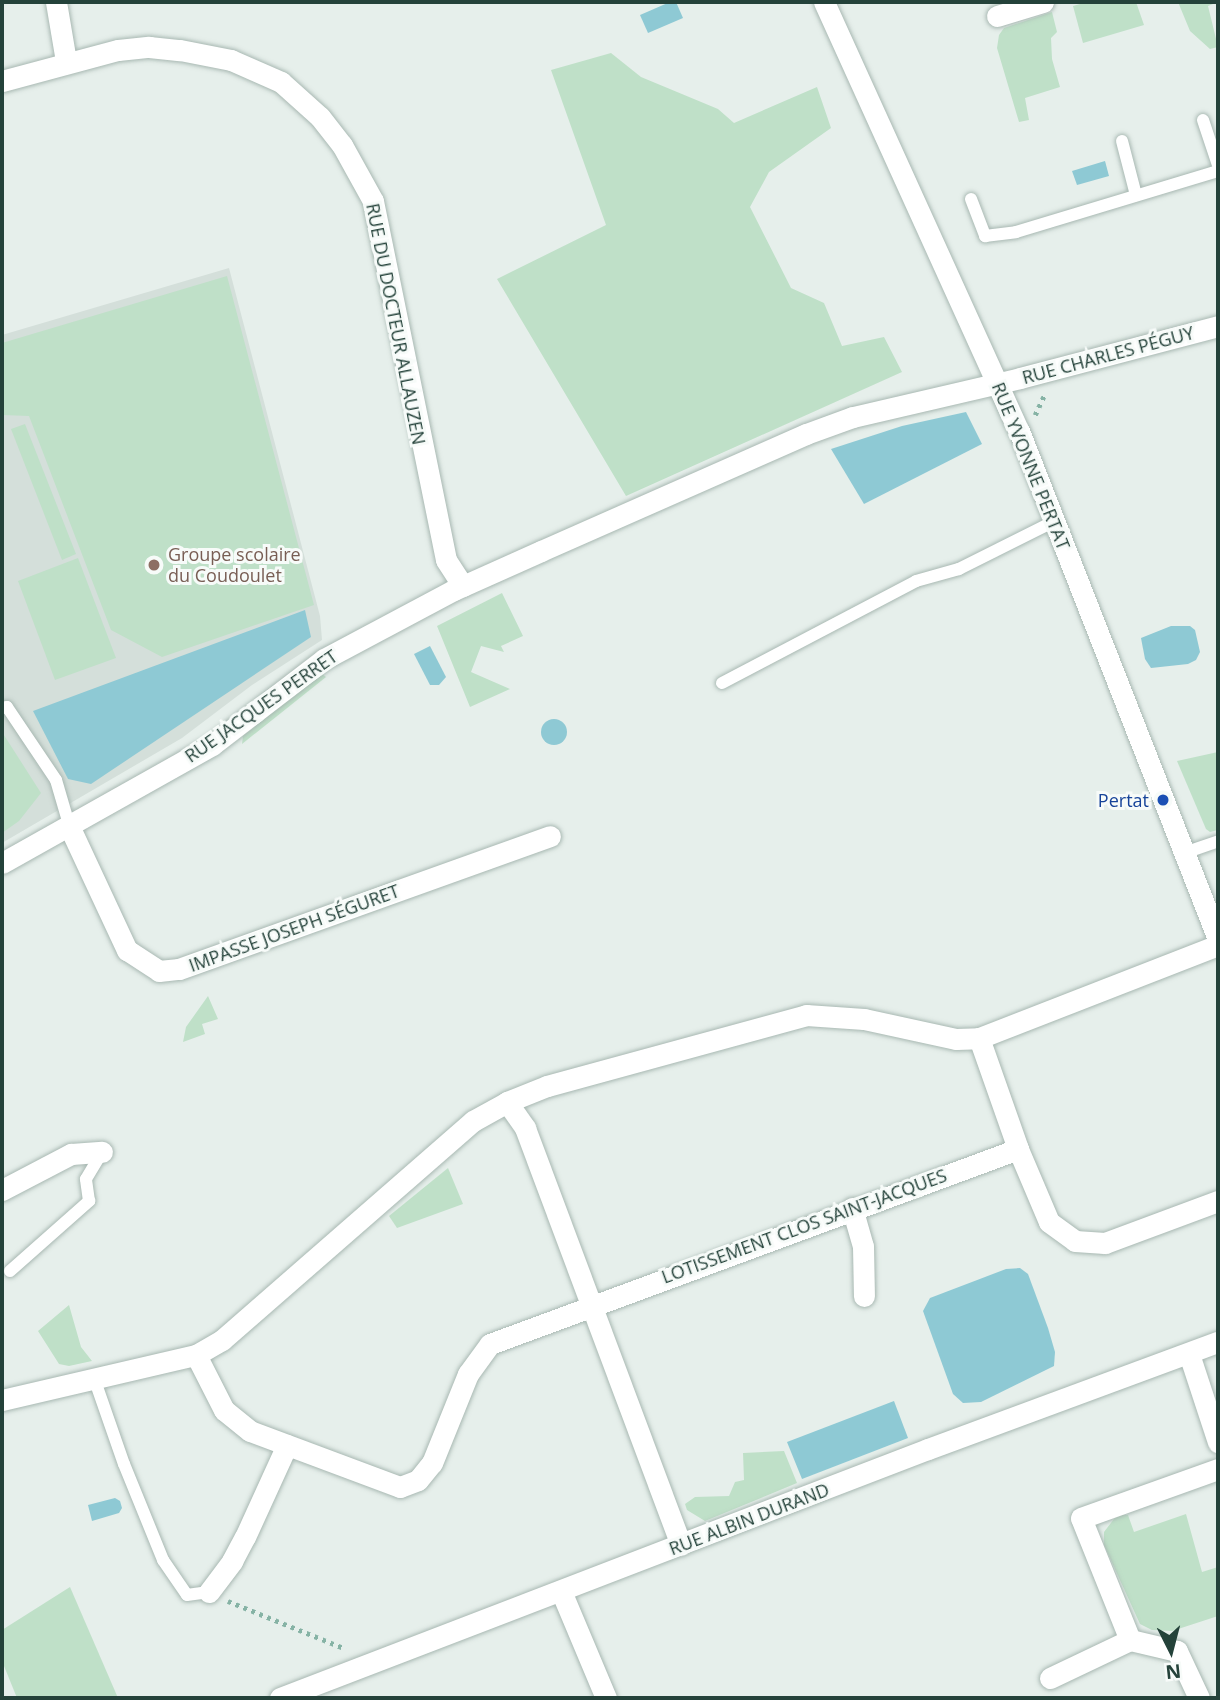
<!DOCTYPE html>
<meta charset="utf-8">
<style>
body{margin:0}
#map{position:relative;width:1220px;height:1700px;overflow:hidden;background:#e6efeb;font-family:"Open Sans",sans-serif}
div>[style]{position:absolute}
.built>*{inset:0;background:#d4dfda}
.green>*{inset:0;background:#bfe0c8}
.water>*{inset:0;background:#8ec9d4}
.round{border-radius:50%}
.path>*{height:4.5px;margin-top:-2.25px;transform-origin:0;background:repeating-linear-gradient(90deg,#86b3a5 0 3.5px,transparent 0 8.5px)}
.roads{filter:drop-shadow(0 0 2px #a8b8b2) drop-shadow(0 0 2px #a8b8b2)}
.lane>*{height:12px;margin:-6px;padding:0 6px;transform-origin:6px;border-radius:6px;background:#fff}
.street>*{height:21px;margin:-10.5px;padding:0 10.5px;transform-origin:10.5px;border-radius:10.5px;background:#fff}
.dots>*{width:19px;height:19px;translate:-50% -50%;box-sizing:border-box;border:4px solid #f7fbf9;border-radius:50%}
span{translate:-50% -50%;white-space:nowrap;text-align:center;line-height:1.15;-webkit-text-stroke:6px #f7fbf9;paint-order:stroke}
.street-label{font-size:18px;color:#24423a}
.education-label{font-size:18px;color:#785e54}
.left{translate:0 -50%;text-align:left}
.transit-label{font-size:18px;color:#164399}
.right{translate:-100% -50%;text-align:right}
.frame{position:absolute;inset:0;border:4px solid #24423a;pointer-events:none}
.north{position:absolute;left:1136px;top:1616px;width:70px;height:70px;-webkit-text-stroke:5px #f7fbf9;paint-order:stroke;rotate:174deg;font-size:19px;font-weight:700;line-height:28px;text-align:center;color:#24423a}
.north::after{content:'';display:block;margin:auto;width:24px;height:32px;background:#24423a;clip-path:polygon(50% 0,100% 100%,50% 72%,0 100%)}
</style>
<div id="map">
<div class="built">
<div style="clip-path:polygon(229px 268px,320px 616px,322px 640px,252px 685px,182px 738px,2px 843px,2px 335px)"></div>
</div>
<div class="green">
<div style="clip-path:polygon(1087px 2px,1136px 2px,1144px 25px,1083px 43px,1073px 6px)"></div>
<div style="clip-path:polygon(1178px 2px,1218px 2px,1208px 6px,1218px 47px,1210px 49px,1190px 31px)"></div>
<div style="clip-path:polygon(1052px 12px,1057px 32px,1051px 38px,1052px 59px,1060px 87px,1025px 98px,1029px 120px,1019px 122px,997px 48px,999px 35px,1004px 28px)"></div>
<div style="clip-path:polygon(611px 53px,641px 77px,718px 109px,734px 123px,817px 87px,831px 128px,769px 172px,750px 207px,791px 288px,824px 303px,842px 346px,884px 337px,902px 372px,626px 496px,497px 279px,606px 225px,551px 70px)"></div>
<div style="clip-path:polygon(227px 276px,314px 605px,162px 657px,111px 630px,29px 416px,2px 415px,2px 343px)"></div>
<div style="clip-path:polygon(25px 424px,76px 554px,62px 560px,11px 429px)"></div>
<div style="clip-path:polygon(78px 558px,116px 658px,55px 680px,18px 581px)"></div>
<div style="clip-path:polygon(502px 593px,523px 636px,501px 646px,504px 652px,481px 646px,471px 672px,510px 689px,470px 707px,437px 626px)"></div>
<div style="clip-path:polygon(321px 673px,326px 677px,242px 744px,243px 736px)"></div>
<div style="clip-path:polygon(2px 732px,41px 793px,19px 821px,2px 833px)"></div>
<div style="clip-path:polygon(1218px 752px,1218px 830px,1210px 832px,1206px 829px,1177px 761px)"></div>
<div style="clip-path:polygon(208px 996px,218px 1019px,202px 1024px,205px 1034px,183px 1042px,186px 1027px)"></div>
<div style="clip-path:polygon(448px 1168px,463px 1204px,397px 1228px,389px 1216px)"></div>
<div style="clip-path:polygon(69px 1305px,81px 1347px,92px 1361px,69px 1366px,59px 1364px,38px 1331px)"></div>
<div style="clip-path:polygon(784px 1451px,797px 1483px,705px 1521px,687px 1510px,685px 1504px,695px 1497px,729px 1496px,735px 1482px,744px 1480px,743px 1453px)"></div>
<div style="clip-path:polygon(1186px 1514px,1202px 1572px,1218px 1567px,1218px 1616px,1172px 1631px,1152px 1630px,1140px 1624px,1104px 1545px,1104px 1532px,1117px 1515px,1128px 1515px,1134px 1532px)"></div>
<div style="clip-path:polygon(70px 1587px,118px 1698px,17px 1698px,2px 1661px,2px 1630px)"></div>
</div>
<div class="water">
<div style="clip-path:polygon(670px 2px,676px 2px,683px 18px,648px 33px,640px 15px)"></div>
<div style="clip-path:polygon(1105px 161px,1109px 176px,1077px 185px,1072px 171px)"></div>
<div style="clip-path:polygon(966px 412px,982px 444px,864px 504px,831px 449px,902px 426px)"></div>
<div style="clip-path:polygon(305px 610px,311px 637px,91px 784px,68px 779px,33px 711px)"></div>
<div style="clip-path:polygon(1171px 626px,1190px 626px,1195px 630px,1200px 652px,1196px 660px,1188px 664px,1151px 668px,1145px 659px,1141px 638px)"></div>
<div style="clip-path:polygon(430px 646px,446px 677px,439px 685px,430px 685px,414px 654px)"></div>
<div class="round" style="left:541px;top:719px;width:26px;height:26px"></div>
<div style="clip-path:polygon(1020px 1268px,1028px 1274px,1048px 1328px,1055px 1352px,1054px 1366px,981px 1402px,963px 1403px,953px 1394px,923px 1311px,930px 1298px,1006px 1269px)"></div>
<div style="clip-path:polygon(894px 1401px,908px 1438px,802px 1479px,787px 1442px)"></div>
<div style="clip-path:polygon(115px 1498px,120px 1501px,122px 1508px,119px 1513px,92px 1521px,88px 1505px)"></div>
</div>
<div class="path">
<div style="left:1035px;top:415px;width:23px;rotate:-65deg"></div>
<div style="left:228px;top:1601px;width:127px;rotate:22.1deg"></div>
</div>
<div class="roads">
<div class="lane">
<div style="left:1203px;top:120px;width:47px;rotate:71.6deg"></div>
<div style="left:1122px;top:141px;width:56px;rotate:75.5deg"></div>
<div style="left:971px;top:199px;width:40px;rotate:69deg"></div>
<div style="left:985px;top:236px;width:31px;rotate:-7deg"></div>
<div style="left:1016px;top:232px;width:211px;rotate:-16.8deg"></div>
<div style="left:722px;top:683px;width:219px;rotate:-27.7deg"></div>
<div style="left:916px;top:581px;width:45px;rotate:-15.6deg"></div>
<div style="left:959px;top:569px;width:107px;rotate:-26.6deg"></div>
<div style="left:2px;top:708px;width:5px;rotate:-11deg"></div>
<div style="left:7px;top:707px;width:88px;rotate:56.1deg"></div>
<div style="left:56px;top:780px;width:50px;rotate:73.7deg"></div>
<div style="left:1184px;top:853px;width:36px;rotate:-19deg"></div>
<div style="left:10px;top:1271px;width:106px;rotate:-41.5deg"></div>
<div style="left:89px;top:1201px;width:22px;rotate:-98deg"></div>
<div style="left:86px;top:1179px;width:31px;rotate:-59deg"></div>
<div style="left:94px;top:1378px;width:91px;rotate:70.8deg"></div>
<div style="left:124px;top:1464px;width:104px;rotate:67.9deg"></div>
<div style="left:163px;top:1560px;width:42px;rotate:55.6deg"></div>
<div style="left:187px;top:1595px;width:22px;rotate:-8deg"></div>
</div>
<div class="street">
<div style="left:56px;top:2px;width:60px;rotate:80.4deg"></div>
<div style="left:824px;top:2px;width:471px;rotate:65.6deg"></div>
<div style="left:1019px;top:431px;width:546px;rotate:68.61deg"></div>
<div style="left:997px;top:16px;width:48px;rotate:-16.9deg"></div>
<div style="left:2px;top:81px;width:120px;rotate:-15deg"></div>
<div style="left:118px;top:50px;width:31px;rotate:-6deg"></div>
<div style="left:149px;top:47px;width:31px;rotate:6deg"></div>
<div style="left:180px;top:50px;width:52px;rotate:11.1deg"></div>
<div style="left:231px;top:60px;width:55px;rotate:23.7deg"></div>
<div style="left:281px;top:82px;width:52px;rotate:41.9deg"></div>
<div style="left:320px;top:117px;width:36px;rotate:52deg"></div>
<div style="left:342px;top:145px;width:64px;rotate:61deg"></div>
<div style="left:373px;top:201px;width:366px;rotate:78.5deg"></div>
<div style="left:446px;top:560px;width:31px;rotate:57deg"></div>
<div style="left:70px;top:828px;width:135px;rotate:65deg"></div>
<div style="left:127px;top:950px;width:38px;rotate:33deg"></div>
<div style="left:159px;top:971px;width:20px;rotate:-6deg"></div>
<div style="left:179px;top:969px;width:394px;rotate:-19.7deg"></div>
<div style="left:2px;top:863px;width:241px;rotate:-29.3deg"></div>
<div style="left:212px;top:745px;width:141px;rotate:-37.5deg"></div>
<div style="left:324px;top:659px;width:147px;rotate:-28deg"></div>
<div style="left:454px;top:590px;width:95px;rotate:-24.1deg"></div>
<div style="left:541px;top:551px;width:290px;rotate:-23.8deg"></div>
<div style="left:806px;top:434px;width:50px;rotate:-19.9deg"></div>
<div style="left:853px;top:417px;width:171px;rotate:-13.1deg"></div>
<div style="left:1020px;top:378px;width:205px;rotate:-14.7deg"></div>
<div style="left:1218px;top:945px;width:256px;rotate:158.7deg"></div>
<div style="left:979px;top:1038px;width:118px;rotate:70.6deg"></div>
<div style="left:1018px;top:1149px;width:79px;rotate:67deg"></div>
<div style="left:1049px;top:1222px;width:32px;rotate:36deg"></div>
<div style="left:1075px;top:1241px;width:30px;rotate:4deg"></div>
<div style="left:1105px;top:1243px;width:121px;rotate:-20.4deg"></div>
<div style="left:507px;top:1102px;width:32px;rotate:55deg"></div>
<div style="left:525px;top:1128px;width:445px;rotate:69.5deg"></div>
<div style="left:2px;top:1190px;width:78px;rotate:-27.6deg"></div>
<div style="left:71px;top:1154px;width:31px;rotate:-4deg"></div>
<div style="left:852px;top:1208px;width:40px;rotate:74deg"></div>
<div style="left:863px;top:1246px;width:50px;rotate:88.9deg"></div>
<div style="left:1189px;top:1354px;width:93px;rotate:71.8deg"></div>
<div style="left:196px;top:1355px;width:62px;rotate:63deg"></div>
<div style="left:224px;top:1410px;width:33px;rotate:39deg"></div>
<div style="left:250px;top:1431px;width:160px;rotate:20.5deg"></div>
<div style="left:400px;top:1487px;width:19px;rotate:-21deg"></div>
<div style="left:418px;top:1480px;width:22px;rotate:-51deg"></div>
<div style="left:432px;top:1463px;width:96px;rotate:-68deg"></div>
<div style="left:468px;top:1374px;width:37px;rotate:-54deg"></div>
<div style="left:490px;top:1344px;width:563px;rotate:-20.27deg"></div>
<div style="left:2px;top:1400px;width:199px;rotate:-13.1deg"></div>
<div style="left:196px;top:1355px;width:30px;rotate:-30deg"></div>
<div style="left:222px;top:1340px;width:333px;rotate:-41.1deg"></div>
<div style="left:473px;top:1121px;width:39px;rotate:-29deg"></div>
<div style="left:507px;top:1102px;width:43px;rotate:-21.8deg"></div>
<div style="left:547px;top:1086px;width:269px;rotate:-15.3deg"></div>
<div style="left:806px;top:1015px;width:58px;rotate:3.9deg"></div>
<div style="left:864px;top:1019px;width:94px;rotate:12.3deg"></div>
<div style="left:956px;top:1039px;width:23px;rotate:-2deg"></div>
<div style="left:561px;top:1591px;width:116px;rotate:67.2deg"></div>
<div style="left:209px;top:1592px;width:39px;rotate:-53deg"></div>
<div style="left:232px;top:1561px;width:27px;rotate:-62deg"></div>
<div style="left:245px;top:1537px;width:101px;rotate:-65.5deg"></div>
<div style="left:1050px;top:1678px;width:89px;rotate:-25.4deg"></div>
<div style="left:280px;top:1698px;width:694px;rotate:-21.02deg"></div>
<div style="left:928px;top:1449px;width:309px;rotate:-20.3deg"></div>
<div style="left:1199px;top:1698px;width:52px;rotate:-115.1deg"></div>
<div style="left:1177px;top:1651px;width:48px;rotate:-166.8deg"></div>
<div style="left:1130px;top:1640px;width:131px;rotate:-111.9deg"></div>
<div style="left:1081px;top:1518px;width:145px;rotate:-19.7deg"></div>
</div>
</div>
<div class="dots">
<div style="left:154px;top:565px;background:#8d6e63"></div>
<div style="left:1163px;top:800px;background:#1a4fb4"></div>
</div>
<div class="street-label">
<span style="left:396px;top:324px;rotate:79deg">RUE DU DOCTEUR ALLAUZEN</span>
<span style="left:1108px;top:355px;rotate:-15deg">RUE CHARLES PÉGUY</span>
<span style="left:1031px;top:466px;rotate:68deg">RUE YVONNE PERTAT</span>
<span style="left:261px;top:706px;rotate:-35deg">RUE JACQUES PERRET</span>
<span style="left:294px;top:928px;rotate:-20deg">IMPASSE JOSEPH SÉGURET</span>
<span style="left:804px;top:1226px;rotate:-20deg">LOTISSEMENT CLOS SAINT-JACQUES</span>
<span style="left:749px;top:1519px;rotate:-21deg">RUE ALBIN DURAND</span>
</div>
<div class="education-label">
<span class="left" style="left:168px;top:565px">Groupe scolaire<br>du Coudoulet</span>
</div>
<div class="transit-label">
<span class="right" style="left:1149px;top:800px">Pertat</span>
</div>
<div class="frame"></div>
<div class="north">N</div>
</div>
